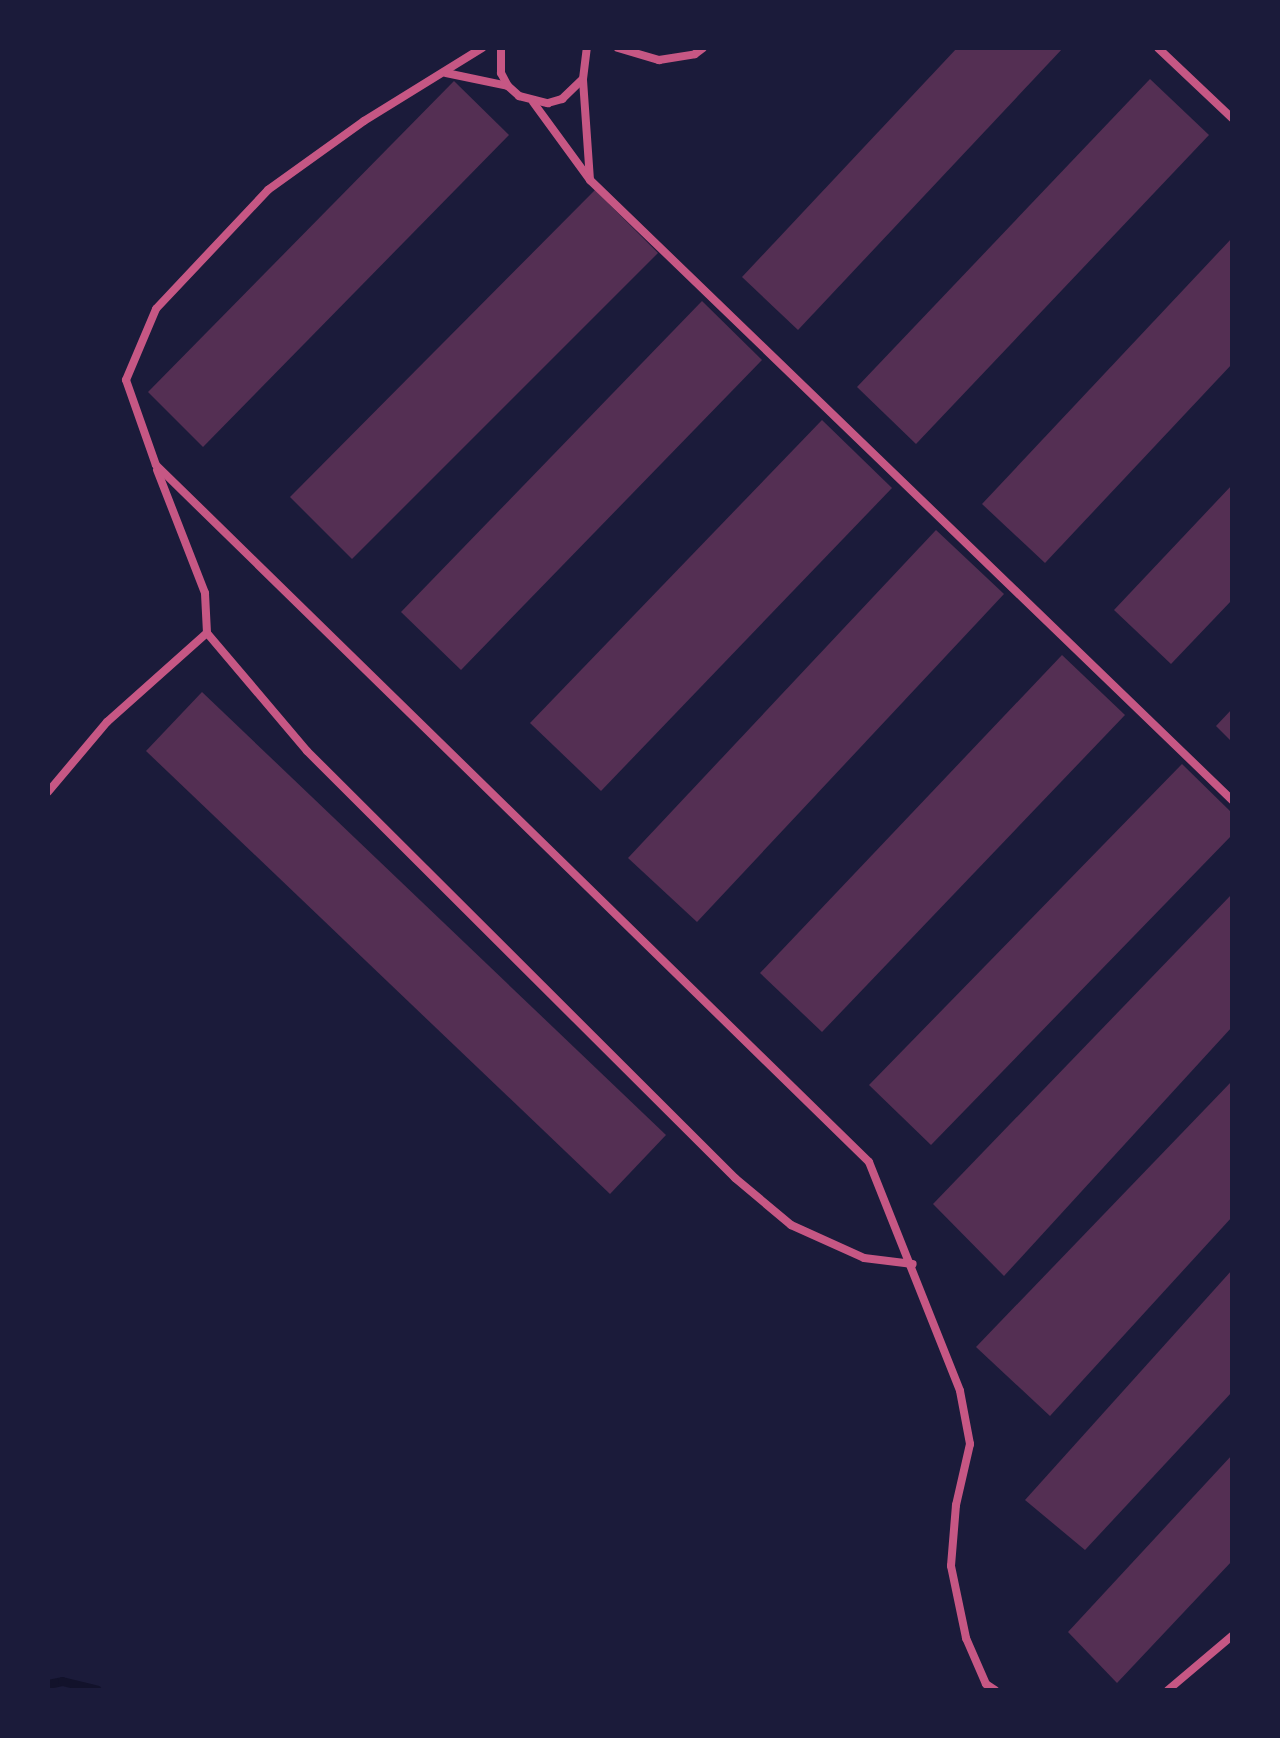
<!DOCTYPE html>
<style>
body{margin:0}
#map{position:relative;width:1280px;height:1738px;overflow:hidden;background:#1b1b3a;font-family:"DejaVu Sans",sans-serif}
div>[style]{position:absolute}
.stream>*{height:9px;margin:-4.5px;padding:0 4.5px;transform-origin:4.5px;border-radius:4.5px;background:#12122b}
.building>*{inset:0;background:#542f53}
.service>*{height:8px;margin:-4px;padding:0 4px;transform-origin:4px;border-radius:4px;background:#c65784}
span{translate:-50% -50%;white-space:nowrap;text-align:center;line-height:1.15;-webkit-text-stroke:8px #1b1b3a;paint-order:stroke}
.frame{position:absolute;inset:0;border:50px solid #1b1b3a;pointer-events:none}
</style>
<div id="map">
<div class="stream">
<div style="left:48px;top:1684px;width:14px;rotate:-12deg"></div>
<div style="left:62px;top:1681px;width:36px;rotate:14deg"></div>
</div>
<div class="building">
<div style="clip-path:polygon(957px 48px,1063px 48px,798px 330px,742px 277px)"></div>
<div style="clip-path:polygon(1150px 79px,1209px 135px,916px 444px,857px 387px)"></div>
<div style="clip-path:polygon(454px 81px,509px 135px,203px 447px,148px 392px)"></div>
<div style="clip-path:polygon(595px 190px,658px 253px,352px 559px,290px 497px)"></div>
<div style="clip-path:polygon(1232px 238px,1232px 364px,1045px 563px,982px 504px)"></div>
<div style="clip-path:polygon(702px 301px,762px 360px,461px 670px,401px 612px)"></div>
<div style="clip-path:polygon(822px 420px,892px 488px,601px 791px,530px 723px)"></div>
<div style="clip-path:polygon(1232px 485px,1232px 600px,1171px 664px,1114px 610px)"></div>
<div style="clip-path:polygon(936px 530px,1004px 594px,697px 922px,628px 858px)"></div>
<div style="clip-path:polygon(1062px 655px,1125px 715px,822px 1032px,760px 973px)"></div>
<div style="clip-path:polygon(202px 692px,666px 1135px,610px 1194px,146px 751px)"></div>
<div style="clip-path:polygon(1232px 709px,1232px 742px,1216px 726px)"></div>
<div style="clip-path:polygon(1182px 764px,1232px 813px,1232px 835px,931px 1145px,869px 1085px)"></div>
<div style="clip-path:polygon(1232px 894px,1232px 1027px,1004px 1276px,933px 1204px)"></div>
<div style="clip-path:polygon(1232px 1081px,1232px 1217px,1050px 1416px,976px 1347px)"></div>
<div style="clip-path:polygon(1232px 1270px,1232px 1392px,1085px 1550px,1025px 1500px)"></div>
<div style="clip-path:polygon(1232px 1455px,1232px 1561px,1117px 1683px,1068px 1632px)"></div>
</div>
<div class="service">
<div style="left:482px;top:48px;width:139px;rotate:148.3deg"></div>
<div style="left:364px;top:121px;width:118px;rotate:144.3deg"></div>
<div style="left:268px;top:190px;width:163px;rotate:133.3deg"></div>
<div style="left:156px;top:309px;width:77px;rotate:112.9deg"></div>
<div style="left:126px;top:380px;width:90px;rotate:70.6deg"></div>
<div style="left:156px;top:465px;width:997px;rotate:44.35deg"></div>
<div style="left:869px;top:1162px;width:246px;rotate:68.3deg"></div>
<div style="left:960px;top:1391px;width:54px;rotate:79.3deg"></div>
<div style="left:970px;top:1444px;width:63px;rotate:102.9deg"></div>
<div style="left:956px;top:1505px;width:61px;rotate:94.7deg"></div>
<div style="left:951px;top:1566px;width:74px;rotate:78.2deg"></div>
<div style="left:966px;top:1638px;width:50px;rotate:66.5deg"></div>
<div style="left:986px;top:1684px;width:11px;rotate:34deg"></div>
<div style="left:501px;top:48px;width:25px;rotate:90deg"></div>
<div style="left:501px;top:73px;width:15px;rotate:62deg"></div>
<div style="left:508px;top:86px;width:15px;rotate:42deg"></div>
<div style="left:519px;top:96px;width:30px;rotate:14deg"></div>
<div style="left:548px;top:103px;width:15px;rotate:-16deg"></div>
<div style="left:562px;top:99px;width:29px;rotate:-44deg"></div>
<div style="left:583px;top:79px;width:31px;rotate:-83deg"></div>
<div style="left:618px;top:48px;width:43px;rotate:16.3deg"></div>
<div style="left:659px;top:60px;width:36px;rotate:-9deg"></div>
<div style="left:695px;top:54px;width:10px;rotate:-37deg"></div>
<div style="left:1158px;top:48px;width:102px;rotate:43.4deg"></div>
<div style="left:446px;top:73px;width:63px;rotate:11.8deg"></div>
<div style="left:583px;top:80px;width:100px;rotate:86deg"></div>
<div style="left:533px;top:102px;width:97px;rotate:53.8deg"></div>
<div style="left:590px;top:180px;width:893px;rotate:44deg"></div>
<div style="left:207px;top:633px;width:155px;rotate:49.7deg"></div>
<div style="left:307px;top:751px;width:605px;rotate:44.93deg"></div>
<div style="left:735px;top:1178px;width:73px;rotate:40deg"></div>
<div style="left:791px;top:1225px;width:80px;rotate:24.3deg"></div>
<div style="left:864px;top:1258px;width:49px;rotate:7deg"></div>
<div style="left:48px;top:792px;width:92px;rotate:-49.9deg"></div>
<div style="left:107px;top:722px;width:134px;rotate:-41.7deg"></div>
<div style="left:207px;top:633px;width:40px;rotate:-92.9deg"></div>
<div style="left:205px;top:593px;width:132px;rotate:-111.3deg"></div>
<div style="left:1168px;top:1690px;width:84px;rotate:-40.2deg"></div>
</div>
<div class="frame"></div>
</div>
